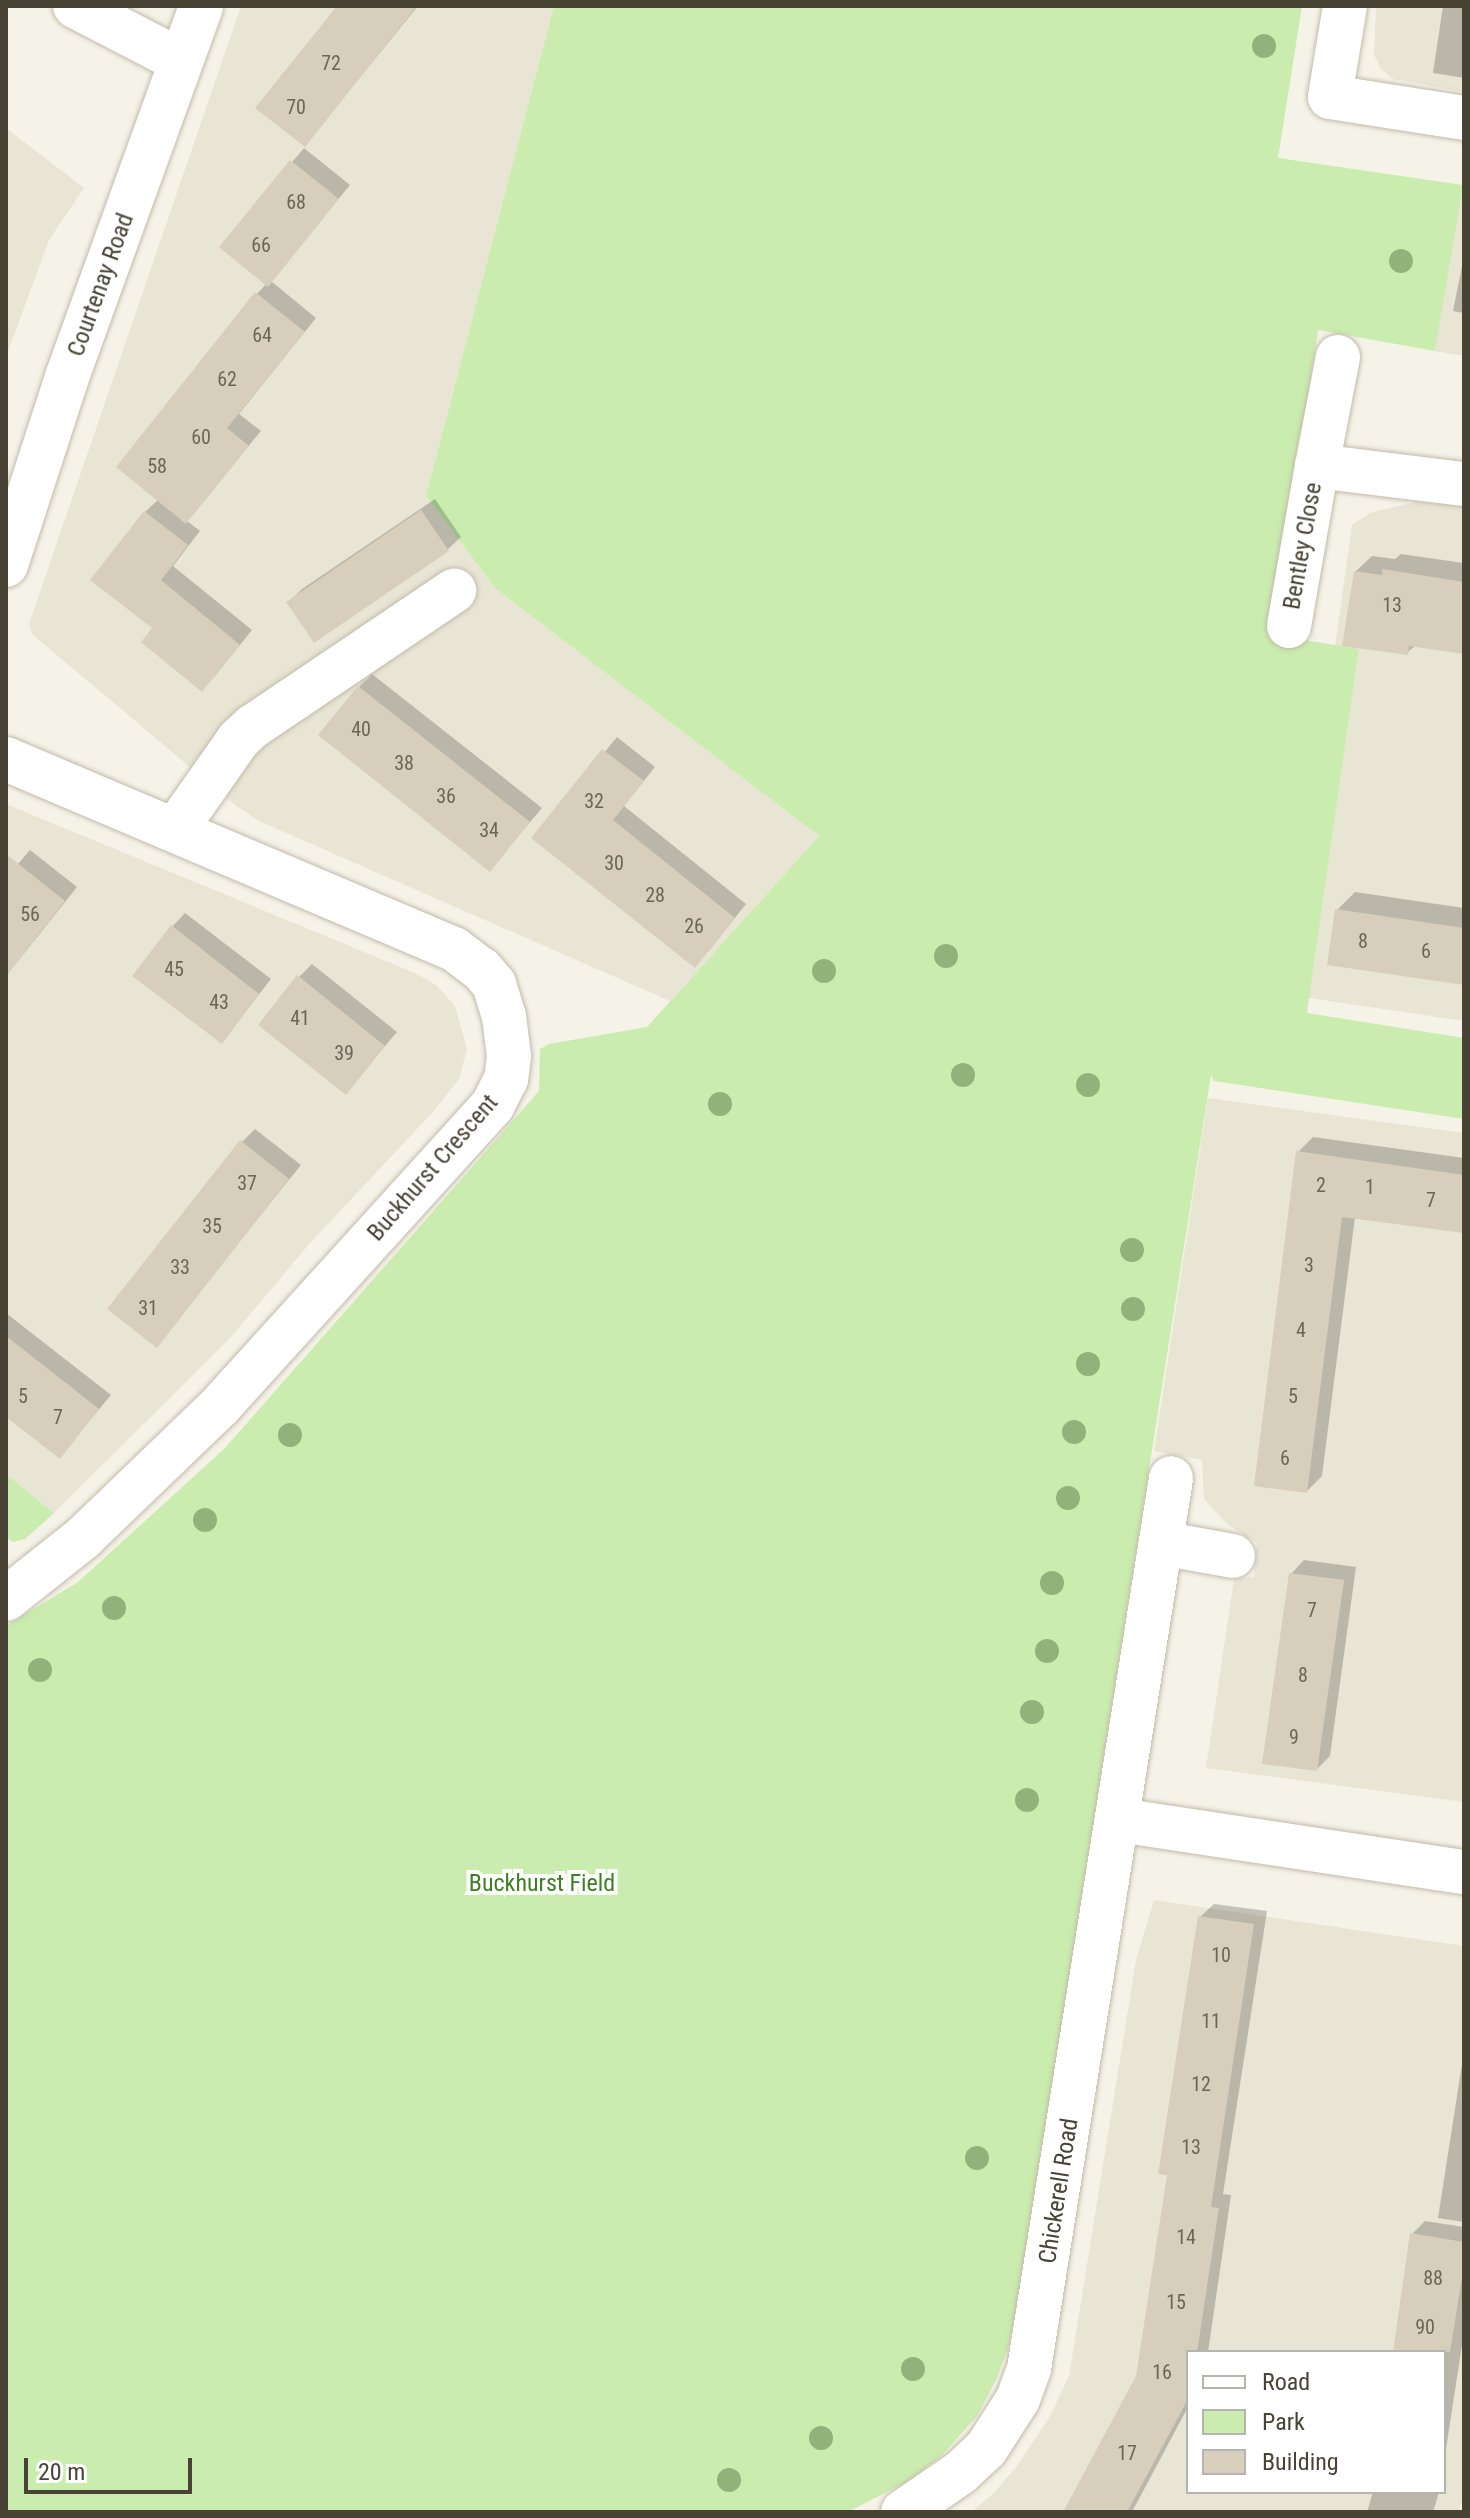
<!DOCTYPE html>
<style>
body{margin:0}
#map{position:relative;width:1470px;height:2518px;overflow:hidden;background:#f5f2e8;font-family:"Roboto Condensed",sans-serif}
div>[style]{position:absolute}
.residential>*{inset:0;background:#e9e5d5}
.green>*{inset:0;background:#caecae}
.shadow>*{inset:0;background:#0003}
.building>*{inset:0;background:#d7cfbc}
.roads{filter:drop-shadow(0 0 2px #c1bba9) drop-shadow(0 0 2px #c1bba9)}
.minor>*{height:44px;margin:-22px;padding:0 22px;transform-origin:22px;border-radius:22px;background:#fff}
.trees>*{width:24px;height:24px;margin:-12px;border-radius:50%;background:#90b37c}
span{translate:-50% -50%;white-space:nowrap;text-align:center;line-height:1.15;-webkit-text-stroke:8px #fff;paint-order:stroke}
.number-label{font-size:20px;color:#6c6658}
.number-label span{-webkit-text-stroke-width:0}
.street-label{font-size:24px;color:#494336}
.park-label{font-size:24px;color:#3e7f24}
.frame{position:absolute;inset:0;border:8px solid #494336;pointer-events:none}
.legend{position:absolute;left:1186px;top:2350px;width:260px;height:144px;box-sizing:border-box;background:#fff;border:2px solid #b6b4af;margin:0;padding:10px 14px;list-style:none;font-size:24px;color:#494336}
.legend li{display:flex;align-items:center;gap:16px;height:40px}
.legend b{width:40px;border:2px solid #b6b4af}
.scale{position:absolute;left:24px;top:2458px;width:168px;height:36px;box-sizing:border-box;border:4px solid #494336;border-top:0;padding-left:10px;font-size:24px;line-height:28px;white-space:nowrap;color:#494336;-webkit-text-stroke:6px #fff;paint-order:stroke}
</style>
<div id="map">
<div class="residential">
<div style="clip-path:polygon(241px 6px,554px 6px,426px 496px,495px 588px,819px 836px,670px 1001px,259px 821px,235px 805px,33px 635px,29px 624px)"></div>
<div style="clip-path:polygon(1376px 6px,1464px 6px,1464px 92px,1393px 79px,1381px 69px,1374px 55px)"></div>
<div style="clip-path:polygon(6px 128px,84px 188px,49px 240px,6px 357px)"></div>
<div style="clip-path:polygon(1464px 174px,1464px 356px,1435px 351px)"></div>
<div style="clip-path:polygon(1415px 502px,1464px 506px,1464px 1021px,1309px 998px,1359px 650px,1335px 646px,1352px 525px,1370px 513px)"></div>
<div style="clip-path:polygon(6px 804px,415px 973px,436px 985px,455px 1006px,467px 1049px,459px 1079px,433px 1112px,310px 1243px,232px 1336px,54px 1513px,6px 1474px)"></div>
<div style="clip-path:polygon(1208px 1098px,1464px 1133px,1464px 1802px,1206px 1768px,1234px 1579px,1254px 1577px,1257px 1543px,1228px 1525px,1204px 1499px,1202px 1460px,1154px 1451px)"></div>
<div style="clip-path:polygon(evenodd,1154px 1900px,1464px 1946px,1464px 2495px,1458px 2512px,971px 2512px,992px 2495px,1017px 2466px,1049px 2418px,1069px 2376px,1136px 1960px,1154px 1900px,1188px 2352px,1444px 2352px,1444px 2492px,1188px 2492px,1188px 2352px)"></div>
</div>
<div class="green">
<div style="clip-path:polygon(554px 6px,1302px 6px,1278px 158px,1463px 185px,1435px 351px,1318px 330px,1274px 635px,1359px 649px,1307px 1013px,1464px 1038px,1464px 1119px,1214px 1081px,1211px 1075px,1018px 2302px,1008px 2349px,995px 2382px,977px 2416px,943px 2454px,912px 2479px,848px 2512px,6px 2512px,6px 1626px,78px 1582px,224px 1449px,539px 1091px,540px 1049px,549px 1044px,647px 1027px,819px 836px,495px 588px,426px 496px)"></div>
<div style="clip-path:polygon(6px 1474px,54px 1513px,25px 1539px,13px 1542px,6px 1537px)"></div>
</div>
<div class="shadow">
<div style="clip-path:polygon(339px 6px,418px 6px,305px 145px)"></div>
<div style="clip-path:polygon(1443px 6px,1464px 6px,1464px 78px,1433px 73px)"></div>
<div style="clip-path:polygon(304px 148px,350px 185px,271px 281px,316px 318px,239px 414px,261px 431px,187px 521px,200px 531px,173px 566px,252px 630px,215px 676px,154px 628px,145px 512px,159px 499px,257px 294px,267px 283px,221px 246px)"></div>
<div style="clip-path:polygon(1464px 256px,1464px 313px,1453px 311px)"></div>
<div style="clip-path:polygon(435px 499px,461px 537px,447px 550px,289px 602px,302px 589px)"></div>
<div style="clip-path:polygon(1401px 554px,1464px 563px,1464px 653px,1416px 645px,1407px 653px,1355px 572px,1372px 556px,1395px 559px)"></div>
<div style="clip-path:polygon(372px 674px,542px 808px,490px 869px,359px 687px)"></div>
<div style="clip-path:polygon(617px 737px,655px 767px,624px 806px,746px 904px,708px 952px,534px 838px)"></div>
<div style="clip-path:polygon(30px 850px,77px 887px,6px 976px,6px 878px)"></div>
<div style="clip-path:polygon(1355px 892px,1464px 908px,1464px 983px,1337px 910px)"></div>
<div style="clip-path:polygon(185px 913px,271px 979px,222px 1042px,172px 927px)"></div>
<div style="clip-path:polygon(312px 964px,397px 1032px,346px 1092px,299px 977px)"></div>
<div style="clip-path:polygon(255px 1129px,301px 1165px,156px 1345px,242px 1142px)"></div>
<div style="clip-path:polygon(1313px 1137px,1464px 1158px,1464px 1231px,1355px 1217px,1322px 1476px,1307px 1491px,1298px 1152px)"></div>
<div style="clip-path:polygon(6px 1313px,111px 1395px,60px 1456px,6px 1414px)"></div>
<div style="clip-path:polygon(1304px 1560px,1356px 1567px,1330px 1756px,1317px 1769px,1291px 1574px)"></div>
<div style="clip-path:polygon(1214px 1904px,1267px 1911px,1223px 2194px,1231px 2195px,1208px 2352px,1188px 2352px,1188px 2407px,1132px 2512px,1065px 2512px,1138px 2376px,1169px 2174px,1200px 1917px)"></div>
<div style="clip-path:polygon(1464px 2051px,1464px 2222px,1438px 2218px)"></div>
<div style="clip-path:polygon(1425px 2221px,1464px 2227px,1464px 2332px,1444px 2462px,1444px 2352px,1394px 2352px,1412px 2234px)"></div>
<div style="clip-path:polygon(1373px 2492px,1439px 2492px,1433px 2512px,1367px 2512px)"></div>
</div>
<div class="building">
<div style="clip-path:polygon(337px 6px,417px 6px,305px 147px,255px 108px)"></div>
<div style="clip-path:polygon(290px 160px,339px 199px,268px 287px,219px 247px)"></div>
<div style="clip-path:polygon(255px 292px,305px 332px,227px 428px,249px 446px,186px 524px,116px 467px)"></div>
<div style="clip-path:polygon(421px 510px,449px 551px,314px 643px,286px 602px)"></div>
<div style="clip-path:polygon(144px 511px,188px 545px,161px 580px,240px 645px,202px 692px,141px 642px,152px 628px,90px 580px)"></div>
<div style="clip-path:polygon(1382px 569px,1464px 582px,1464px 654px,1409px 646px,1408px 655px,1342px 646px,1354px 571px,1382px 575px)"></div>
<div style="clip-path:polygon(358px 686px,530px 822px,490px 872px,318px 735px)"></div>
<div style="clip-path:polygon(602px 749px,644px 781px,613px 820px,735px 918px,695px 968px,531px 838px)"></div>
<div style="clip-path:polygon(6px 854px,65px 901px,6px 976px)"></div>
<div style="clip-path:polygon(1335px 909px,1464px 928px,1464px 985px,1327px 965px)"></div>
<div style="clip-path:polygon(171px 925px,259px 994px,222px 1044px,132px 976px)"></div>
<div style="clip-path:polygon(297px 975px,385px 1046px,346px 1095px,258px 1025px)"></div>
<div style="clip-path:polygon(240px 1140px,289px 1179px,157px 1348px,107px 1309px)"></div>
<div style="clip-path:polygon(1296px 1151px,1464px 1175px,1464px 1233px,1342px 1217px,1307px 1493px,1254px 1486px)"></div>
<div style="clip-path:polygon(6px 1336px,99px 1409px,60px 1459px,6px 1417px)"></div>
<div style="clip-path:polygon(1289px 1573px,1344px 1580px,1317px 1771px,1262px 1764px)"></div>
<div style="clip-path:polygon(1198px 1916px,1254px 1924px,1211px 2207px,1219px 2208px,1197px 2352px,1188px 2352px,1188px 2399px,1127px 2512px,1063px 2512px,1136px 2376px,1167px 2175px,1158px 2174px)"></div>
<div style="clip-path:polygon(1410px 2233px,1464px 2242px,1464px 2265px,1450px 2352px,1393px 2352px)"></div>
</div>
<div class="roads">
<div class="minor">
<div style="left:75px;top:6px;width:119px;rotate:27.4deg"></div>
<div style="left:1345px;top:6px;width:92px;rotate:99.4deg"></div>
<div style="left:1330px;top:97px;width:136px;rotate:8.9deg"></div>
<div style="left:1317px;top:466px;width:111px;rotate:-79.1deg"></div>
<div style="left:6px;top:565px;width:198px;rotate:-72deg"></div>
<div style="left:67px;top:377px;width:394px;rotate:-70.1deg"></div>
<div style="left:1289px;top:626px;width:162px;rotate:-80.1deg"></div>
<div style="left:1317px;top:466px;width:148px;rotate:7deg"></div>
<div style="left:6px;top:759px;width:487px;rotate:23deg"></div>
<div style="left:454px;top:949px;width:34px;rotate:37deg"></div>
<div style="left:481px;top:969px;width:20px;rotate:49deg"></div>
<div style="left:494px;top:984px;width:34px;rotate:73deg"></div>
<div style="left:504px;top:1016px;width:40px;rotate:82.9deg"></div>
<div style="left:509px;top:1056px;width:23px;rotate:97deg"></div>
<div style="left:506px;top:1079px;width:30px;rotate:117deg"></div>
<div style="left:492px;top:1106px;width:405px;rotate:132.2deg"></div>
<div style="left:220px;top:1406px;width:190px;rotate:136.1deg"></div>
<div style="left:83px;top:1538px;width:98px;rotate:141.6deg"></div>
<div style="left:175px;top:830px;width:111px;rotate:-54.9deg"></div>
<div style="left:239px;top:739px;width:18px;rotate:-43deg"></div>
<div style="left:252px;top:727px;width:244px;rotate:-34deg"></div>
<div style="left:1161px;top:1543px;width:73px;rotate:10.2deg"></div>
<div style="left:1119px;top:1820px;width:349px;rotate:8.6deg"></div>
<div style="left:903px;top:2512px;width:69px;rotate:-34.4deg"></div>
<div style="left:960px;top:2473px;width:35px;rotate:-43deg"></div>
<div style="left:986px;top:2449px;width:59px;rotate:-57.4deg"></div>
<div style="left:1018px;top:2399px;width:32px;rotate:-70deg"></div>
<div style="left:1029px;top:2369px;width:902px;rotate:-80.94deg"></div>
</div>
</div>
<div class="trees">
<div style="left:1264px;top:46px"></div>
<div style="left:1401px;top:261px"></div>
<div style="left:946px;top:956px"></div>
<div style="left:824px;top:971px"></div>
<div style="left:963px;top:1075px"></div>
<div style="left:1088px;top:1085px"></div>
<div style="left:720px;top:1104px"></div>
<div style="left:1132px;top:1250px"></div>
<div style="left:1133px;top:1309px"></div>
<div style="left:1088px;top:1364px"></div>
<div style="left:1074px;top:1432px"></div>
<div style="left:290px;top:1435px"></div>
<div style="left:1068px;top:1498px"></div>
<div style="left:205px;top:1520px"></div>
<div style="left:1052px;top:1583px"></div>
<div style="left:114px;top:1608px"></div>
<div style="left:1047px;top:1651px"></div>
<div style="left:40px;top:1670px"></div>
<div style="left:1032px;top:1712px"></div>
<div style="left:1027px;top:1800px"></div>
<div style="left:977px;top:2158px"></div>
<div style="left:913px;top:2369px"></div>
<div style="left:821px;top:2438px"></div>
<div style="left:729px;top:2480px"></div>
</div>
<div class="number-label">
<span style="left:331px;top:63px">72</span>
<span style="left:296px;top:107px">70</span>
<span style="left:296px;top:202px">68</span>
<span style="left:261px;top:245px">66</span>
<span style="left:262px;top:335px">64</span>
<span style="left:227px;top:379px">62</span>
<span style="left:201px;top:437px">60</span>
<span style="left:157px;top:466px">58</span>
<span style="left:1392px;top:605px">13</span>
<span style="left:361px;top:729px">40</span>
<span style="left:404px;top:763px">38</span>
<span style="left:446px;top:796px">36</span>
<span style="left:594px;top:801px">32</span>
<span style="left:489px;top:830px">34</span>
<span style="left:614px;top:863px">30</span>
<span style="left:655px;top:895px">28</span>
<span style="left:30px;top:914px">56</span>
<span style="left:694px;top:926px">26</span>
<span style="left:1363px;top:941px">8</span>
<span style="left:1426px;top:951px">6</span>
<span style="left:174px;top:969px">45</span>
<span style="left:219px;top:1002px">43</span>
<span style="left:300px;top:1018px">41</span>
<span style="left:344px;top:1053px">39</span>
<span style="left:247px;top:1183px">37</span>
<span style="left:1321px;top:1185px">2</span>
<span style="left:1370px;top:1187px">1</span>
<span style="left:1431px;top:1200px">7</span>
<span style="left:212px;top:1226px">35</span>
<span style="left:1309px;top:1265px">3</span>
<span style="left:180px;top:1267px">33</span>
<span style="left:148px;top:1308px">31</span>
<span style="left:1301px;top:1330px">4</span>
<span style="left:23px;top:1396px">5</span>
<span style="left:1293px;top:1396px">5</span>
<span style="left:58px;top:1417px">7</span>
<span style="left:1285px;top:1458px">6</span>
<span style="left:1312px;top:1610px">7</span>
<span style="left:1303px;top:1675px">8</span>
<span style="left:1294px;top:1737px">9</span>
<span style="left:1221px;top:1955px">10</span>
<span style="left:1211px;top:2021px">11</span>
<span style="left:1201px;top:2084px">12</span>
<span style="left:1191px;top:2147px">13</span>
<span style="left:1186px;top:2237px">14</span>
<span style="left:1433px;top:2278px">88</span>
<span style="left:1176px;top:2302px">15</span>
<span style="left:1425px;top:2327px">90</span>
<span style="left:1162px;top:2372px">16</span>
<span style="left:1127px;top:2453px">17</span>
</div>
<div class="street-label">
<span style="left:101px;top:285px;rotate:-70deg">Courtenay Road</span>
<span style="left:1303px;top:546px;rotate:-80deg">Bentley Close</span>
<span style="left:433px;top:1168px;rotate:-49deg">Buckhurst Crescent</span>
<span style="left:1059px;top:2191px;rotate:-81deg">Chickerell Road</span>
</div>
<div class="park-label">
<span style="left:542px;top:1884px">Buckhurst Field</span>
</div>
<div class="frame"></div>
<ul class="legend">
<li><b style="height:10px;background:#fff"></b>Road</li>
<li><b style="height:22px;background:#caecae"></b>Park</li>
<li><b style="height:22px;background:#d7cfbc"></b>Building</li>
</ul>
<div class="scale">20 m</div>
</div>
